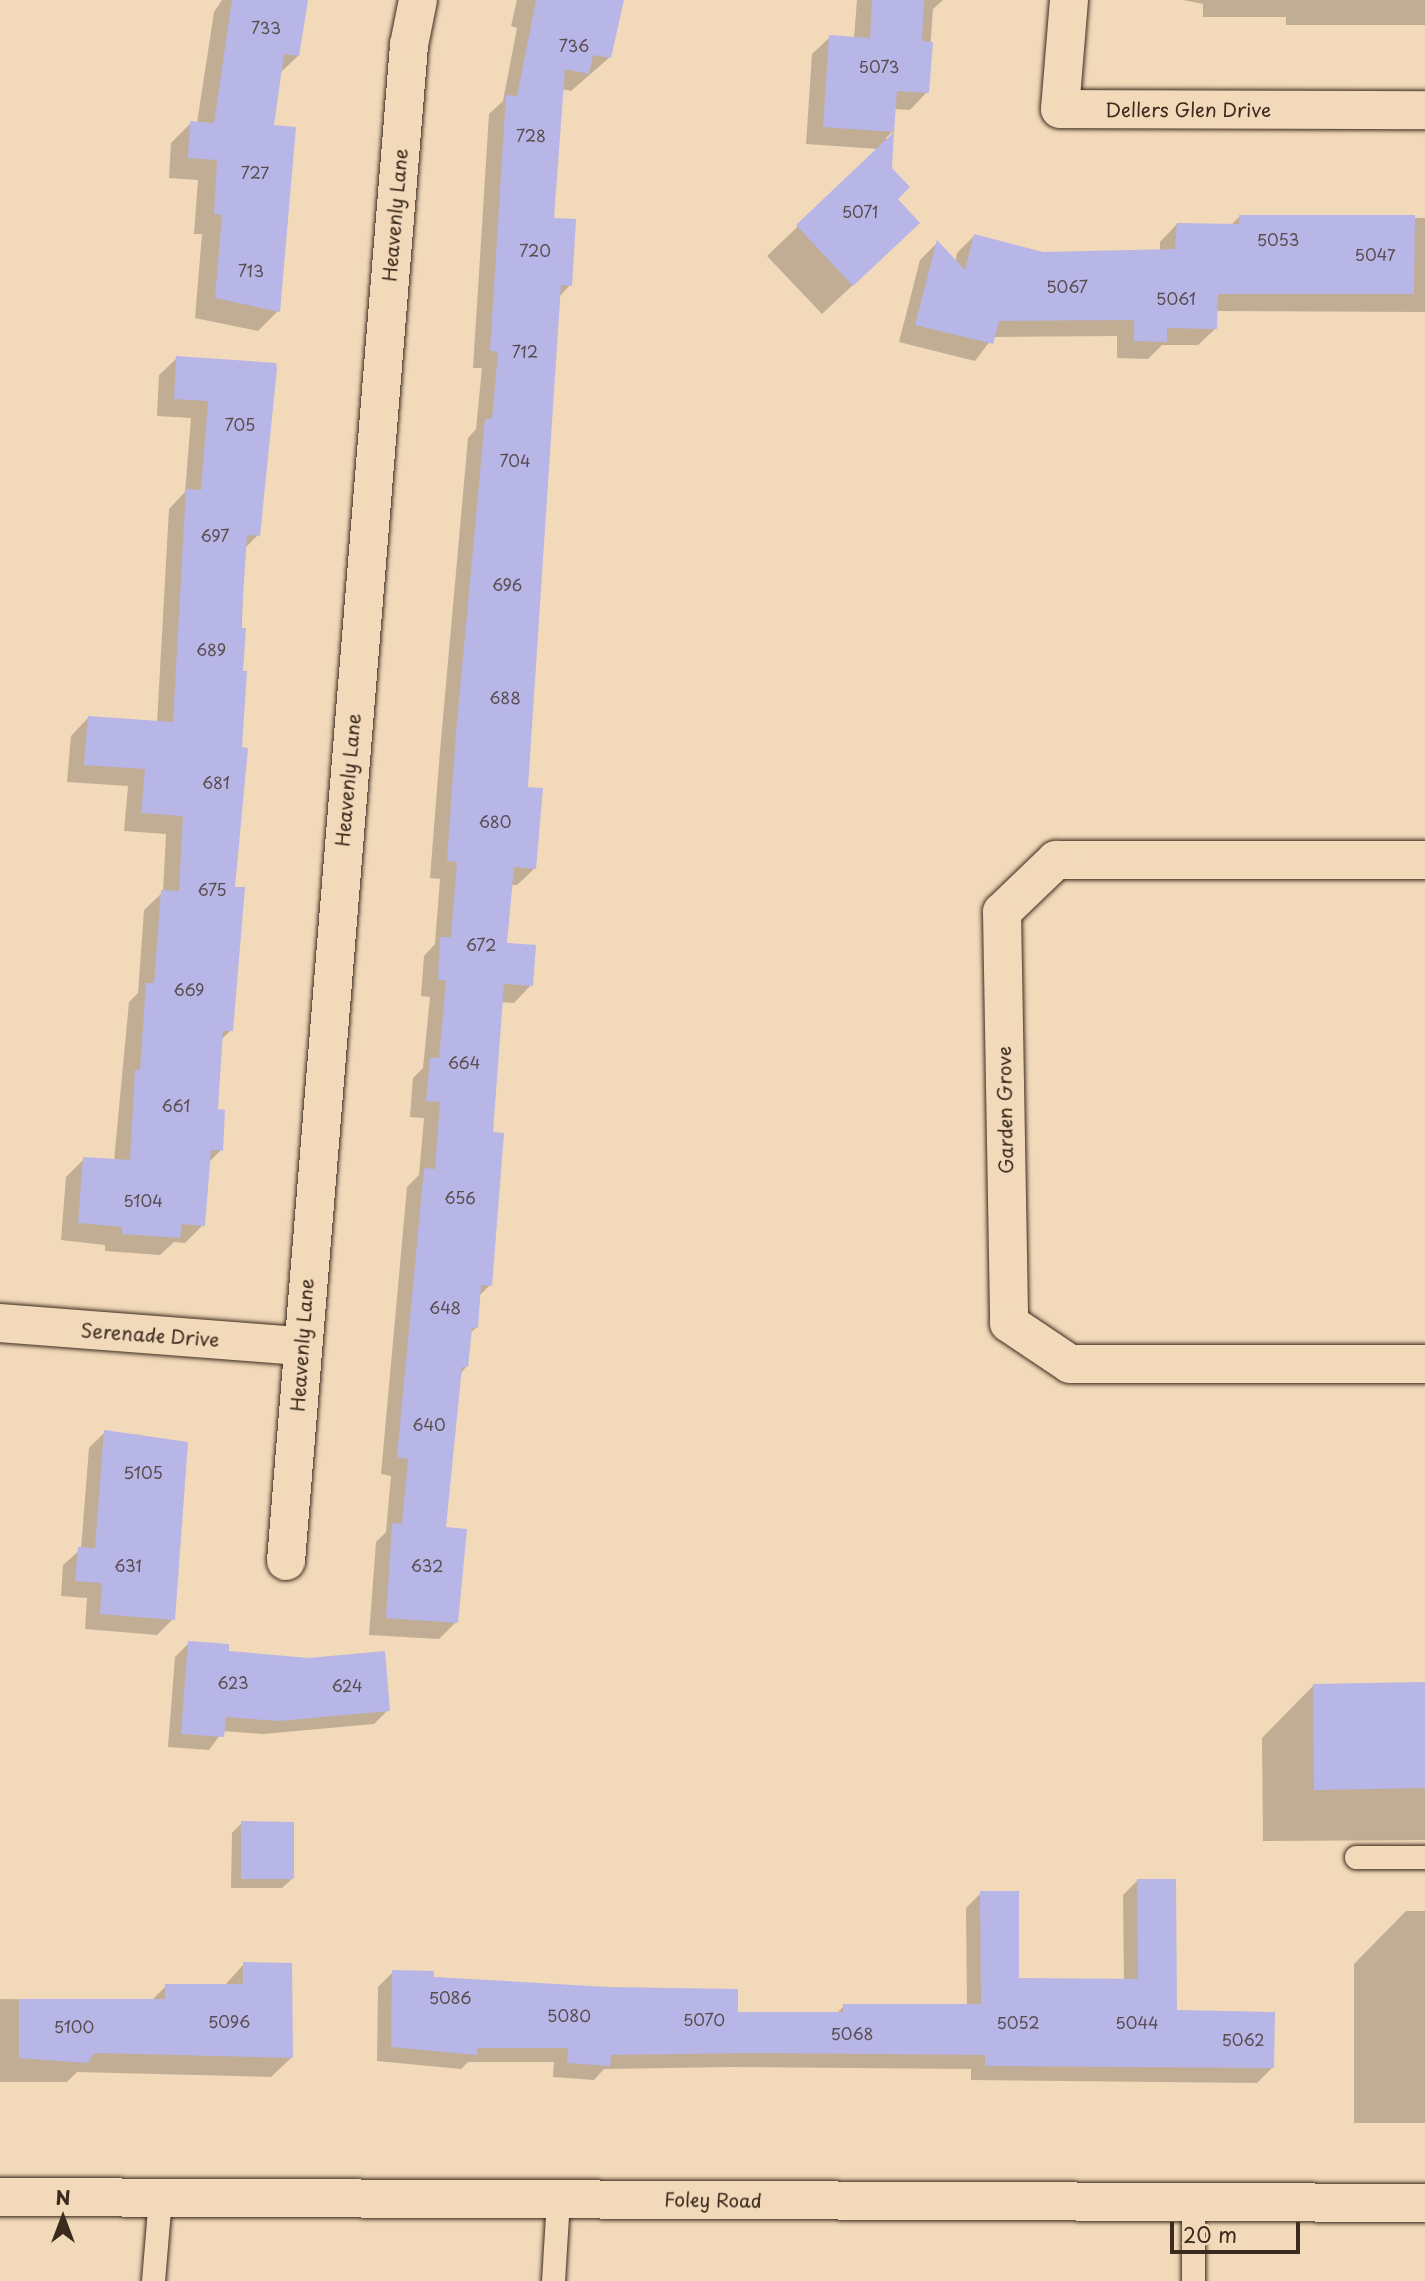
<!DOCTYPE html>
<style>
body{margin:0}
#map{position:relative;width:1425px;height:2281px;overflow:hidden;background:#f1d9b9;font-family:"Playpen Sans",sans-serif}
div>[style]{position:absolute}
.shadow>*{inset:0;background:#0003}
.building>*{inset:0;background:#b8b5e7}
.roads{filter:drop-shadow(0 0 2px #3b2a1e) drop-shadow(0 0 2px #3b2a1e)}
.lane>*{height:23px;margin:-11.5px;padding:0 11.5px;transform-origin:11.5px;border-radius:11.5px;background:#f1d9b9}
.street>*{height:38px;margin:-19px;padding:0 19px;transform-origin:19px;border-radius:19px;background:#f1d9b9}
.secondary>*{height:38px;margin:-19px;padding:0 19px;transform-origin:19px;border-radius:19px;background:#f1d9b9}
span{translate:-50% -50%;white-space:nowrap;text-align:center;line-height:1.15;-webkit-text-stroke:6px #f1d9b9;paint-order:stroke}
.number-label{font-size:16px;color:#5a4d50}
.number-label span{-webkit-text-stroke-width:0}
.street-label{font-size:19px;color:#3b2a1e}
.north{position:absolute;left:28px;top:2183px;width:70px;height:70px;-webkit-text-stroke:5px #f1d9b9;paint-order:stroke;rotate:0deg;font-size:19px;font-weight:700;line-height:28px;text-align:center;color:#3b2a1e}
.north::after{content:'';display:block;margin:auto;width:24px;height:32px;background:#3b2a1e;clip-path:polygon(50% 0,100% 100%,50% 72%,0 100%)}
.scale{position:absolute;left:1170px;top:2222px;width:130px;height:32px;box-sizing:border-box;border:4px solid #3b2a1e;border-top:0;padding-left:9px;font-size:21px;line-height:24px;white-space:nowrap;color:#3b2a1e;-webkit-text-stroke:5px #f1d9b9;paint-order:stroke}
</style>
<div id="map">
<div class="shadow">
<div style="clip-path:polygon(222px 0,306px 0,298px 56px,279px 74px,272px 127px,278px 311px,258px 331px,195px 318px,202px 234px,194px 234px,198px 180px,169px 178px,171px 143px,191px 123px,197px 123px,214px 12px)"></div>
<div style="clip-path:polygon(517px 0,622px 0,610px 57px,571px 91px,562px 89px,552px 220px,570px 285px,559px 297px,526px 788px,535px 868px,517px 885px,511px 885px,506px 945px,531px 985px,514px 1003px,501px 1002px,491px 1134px,490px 1285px,478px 1297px,476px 1328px,469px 1334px,467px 1366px,460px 1374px,444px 1529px,456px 1622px,439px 1639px,369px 1635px,376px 1542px,386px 1532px,391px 1476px,381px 1474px,407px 1187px,419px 1175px,424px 1118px,410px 1117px,413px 1078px,423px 1068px,430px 997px,421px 996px,424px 956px,435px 944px,440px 879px,430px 878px,440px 751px,468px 438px,476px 429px,482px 368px,473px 368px,489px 114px,503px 101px,517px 28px,511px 26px)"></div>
<div style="clip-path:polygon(857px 0,943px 0,933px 9px,927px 92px,910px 110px,894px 109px,892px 132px,886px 138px,895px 199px,887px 253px,822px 314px,767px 256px,879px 149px,806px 144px,812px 54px,830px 37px,854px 38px)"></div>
<div style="clip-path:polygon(1183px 0,1425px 0,1425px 25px,1286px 25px,1286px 17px,1203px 17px,1203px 4px)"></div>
<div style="clip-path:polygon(1240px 216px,1425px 218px,1425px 312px,1216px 311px,1216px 328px,1198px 345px,1162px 345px,1148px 359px,1117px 358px,1117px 336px,993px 337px,975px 361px,899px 342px,920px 260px,937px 243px,955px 262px,957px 253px,974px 236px,1043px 254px,1160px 252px,1160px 242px,1177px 224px,1231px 225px)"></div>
<div style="clip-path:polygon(177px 358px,274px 365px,258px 535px,244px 549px,231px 1030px,220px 1041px,216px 1111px,221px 1150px,208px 1163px,203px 1225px,185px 1243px,174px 1242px,160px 1255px,105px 1251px,105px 1245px,61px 1240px,66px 1177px,84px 1159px,114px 1161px,129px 1002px,138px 993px,144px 910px,163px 892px,166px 834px,124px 831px,128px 786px,67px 782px,71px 736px,88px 718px,157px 723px,169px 509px,185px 492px,191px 418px,157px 416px,159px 375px)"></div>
<div style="clip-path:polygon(105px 1432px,142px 1435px,173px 1619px,157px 1635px,85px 1629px,87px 1598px,61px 1596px,63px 1565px,81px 1549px,89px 1448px)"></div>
<div style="clip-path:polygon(189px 1643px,227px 1652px,388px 1710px,374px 1724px,263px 1734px,223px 1731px,209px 1750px,168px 1747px,175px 1657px)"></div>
<div style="clip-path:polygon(1425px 1684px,1425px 1840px,1263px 1841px,1262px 1738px,1314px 1685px)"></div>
<div style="clip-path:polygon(242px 1823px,292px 1879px,282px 1888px,231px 1888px,232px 1833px)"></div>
<div style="clip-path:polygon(1138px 1880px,1175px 2011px,1272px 2068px,1257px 2083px,971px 2080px,971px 2069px,733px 2067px,604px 2069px,594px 2080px,553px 2077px,554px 2062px,468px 2062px,461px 2069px,377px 2061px,378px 1987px,393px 1972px,737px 2014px,836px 2014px,844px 2006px,967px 2006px,966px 1908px,981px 1893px,1017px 1980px,1124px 1981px,1123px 1895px)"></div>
<div style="clip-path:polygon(1406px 1911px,1425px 1911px,1425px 2123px,1354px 2123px,1354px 1964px)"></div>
<div style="clip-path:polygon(244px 1964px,291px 2058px,271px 2077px,77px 2072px,67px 2082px,0 2082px,0 1999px,151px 2001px,166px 1986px,224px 1986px)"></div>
</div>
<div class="building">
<div style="clip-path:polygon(232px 0,308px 0,299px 56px,284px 54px,274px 125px,296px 127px,280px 312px,215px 298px,222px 215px,214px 214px,217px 160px,188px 158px,190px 121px,214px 123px)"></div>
<div style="clip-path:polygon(536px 0,624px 0,611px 58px,593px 55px,589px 74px,565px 69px,554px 218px,576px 219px,572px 286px,561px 285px,528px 787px,543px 788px,536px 869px,514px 867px,507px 943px,536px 945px,533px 986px,504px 984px,493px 1132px,504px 1133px,492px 1286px,481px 1285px,478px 1328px,472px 1328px,468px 1367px,462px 1367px,446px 1527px,467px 1529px,458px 1623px,386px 1618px,392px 1523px,402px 1524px,408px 1459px,397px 1457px,424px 1168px,435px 1169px,440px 1102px,426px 1101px,430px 1058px,439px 1058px,446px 980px,438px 980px,440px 937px,451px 937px,457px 862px,447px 861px,456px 733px,485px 419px,492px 419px,498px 352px,490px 351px,506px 95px,517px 96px)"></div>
<div style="clip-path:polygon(872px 0,924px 0,922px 41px,933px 42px,929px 93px,897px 91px,894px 132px,823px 127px,829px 35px,870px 38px)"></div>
<div style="clip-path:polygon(894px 132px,892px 168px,910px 187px,898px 199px,920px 223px,853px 286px,796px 225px)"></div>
<div style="clip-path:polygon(1239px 215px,1415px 215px,1414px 294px,1218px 294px,1217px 329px,1167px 328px,1167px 342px,1134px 341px,1134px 320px,999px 321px,993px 344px,915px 325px,937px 240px,965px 270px,974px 234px,1043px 252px,1175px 249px,1177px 223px,1239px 224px)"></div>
<div style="clip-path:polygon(176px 356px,276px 363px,277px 368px,260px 536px,247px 535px,241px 628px,246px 628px,243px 671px,247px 671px,242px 747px,248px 748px,235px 887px,245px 887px,233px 1031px,223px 1031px,218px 1109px,225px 1110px,223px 1151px,211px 1150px,205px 1226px,182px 1224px,180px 1238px,122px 1234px,122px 1227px,78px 1223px,83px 1157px,130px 1160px,135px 1070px,140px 1070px,146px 983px,154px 983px,161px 890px,179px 891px,183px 816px,141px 813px,145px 769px,84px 765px,88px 716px,173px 722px,186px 489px,201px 490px,208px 401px,174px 399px)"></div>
<div style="clip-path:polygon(104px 1430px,188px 1442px,175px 1620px,100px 1614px,102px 1583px,75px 1581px,78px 1547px,95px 1548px)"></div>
<div style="clip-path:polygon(188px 1641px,229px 1644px,229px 1651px,309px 1658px,385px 1651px,390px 1711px,278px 1721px,226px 1717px,224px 1737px,181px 1734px)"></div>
<div style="clip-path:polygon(1425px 1682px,1425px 1788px,1314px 1790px,1313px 1684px)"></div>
<div style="clip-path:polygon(241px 1821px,294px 1822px,294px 1879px,241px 1879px)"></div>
<div style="clip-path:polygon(1137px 1879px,1176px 1879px,1177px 2010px,1275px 2012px,1274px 2068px,985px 2066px,985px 2055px,749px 2053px,611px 2055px,610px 2066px,567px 2063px,568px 2048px,477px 2048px,477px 2055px,391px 2047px,392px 1970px,434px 1971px,434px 1977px,608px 1987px,738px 1989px,738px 2012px,843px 2012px,843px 2004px,981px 2004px,980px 1891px,1019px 1891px,1019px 1978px,1138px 1979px)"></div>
<div style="clip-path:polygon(243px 1962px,292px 1963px,293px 2058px,94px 2053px,88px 2063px,19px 2058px,19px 1999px,165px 1999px,165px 1984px,243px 1984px)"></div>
</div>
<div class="roads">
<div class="lane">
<div style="left:1356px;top:1857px;width:69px"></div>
<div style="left:1193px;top:2204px;width:77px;rotate:90deg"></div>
<div style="left:153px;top:2281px;width:83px;rotate:-85.2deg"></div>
<div style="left:553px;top:2281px;width:82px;rotate:-86.5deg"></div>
</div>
<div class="street">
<div style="left:1069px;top:0;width:109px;rotate:94.7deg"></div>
<div style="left:1060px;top:109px;width:365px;rotate:0.2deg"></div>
<div style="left:1425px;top:860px;width:369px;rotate:180deg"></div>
<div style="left:1056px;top:860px;width:75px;rotate:136.1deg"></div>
<div style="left:1002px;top:912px;width:411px;rotate:89deg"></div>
<div style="left:1009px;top:1323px;width:73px;rotate:33.9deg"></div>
<div style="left:1070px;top:1364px;width:355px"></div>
<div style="left:0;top:1323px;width:302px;rotate:4.4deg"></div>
<div style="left:286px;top:1561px;width:1521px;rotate:-85.36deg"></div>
<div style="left:409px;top:45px;width:46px;rotate:-78.7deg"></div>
</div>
<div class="secondary">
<div style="left:0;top:2197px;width:1425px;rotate:0.24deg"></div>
</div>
</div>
<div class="number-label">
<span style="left:266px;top:27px">733</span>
<span style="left:574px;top:45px">736</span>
<span style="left:879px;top:66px">5073</span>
<span style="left:531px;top:135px">728</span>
<span style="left:255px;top:172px">727</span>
<span style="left:860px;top:211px">5071</span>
<span style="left:1278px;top:239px">5053</span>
<span style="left:535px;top:250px">720</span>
<span style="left:1375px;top:254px">5047</span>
<span style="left:251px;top:270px">713</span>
<span style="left:1067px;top:286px">5067</span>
<span style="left:1176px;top:298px">5061</span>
<span style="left:525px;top:351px">712</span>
<span style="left:240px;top:424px">705</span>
<span style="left:515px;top:460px">704</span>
<span style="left:215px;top:535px">697</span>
<span style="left:507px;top:584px">696</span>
<span style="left:211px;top:649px">689</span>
<span style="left:505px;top:697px">688</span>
<span style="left:216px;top:782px">681</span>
<span style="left:495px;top:821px">680</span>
<span style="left:212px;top:889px">675</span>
<span style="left:481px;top:944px">672</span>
<span style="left:189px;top:989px">669</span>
<span style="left:464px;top:1062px">664</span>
<span style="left:176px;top:1105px">661</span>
<span style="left:460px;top:1197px">656</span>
<span style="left:143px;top:1200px">5104</span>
<span style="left:445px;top:1307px">648</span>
<span style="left:429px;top:1424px">640</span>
<span style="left:143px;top:1472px">5105</span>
<span style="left:128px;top:1565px">631</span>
<span style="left:427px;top:1565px">632</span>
<span style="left:233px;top:1682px">623</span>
<span style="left:347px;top:1685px">624</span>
<span style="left:450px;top:1997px">5086</span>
<span style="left:569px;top:2015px">5080</span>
<span style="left:704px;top:2019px">5070</span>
<span style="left:229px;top:2021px">5096</span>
<span style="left:1018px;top:2022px">5052</span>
<span style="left:1137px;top:2022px">5044</span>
<span style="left:74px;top:2026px">5100</span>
<span style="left:852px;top:2033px">5068</span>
<span style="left:1243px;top:2039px">5062</span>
</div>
<div class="street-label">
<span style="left:1188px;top:110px">Dellers Glen Drive</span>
<span style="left:395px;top:215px;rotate:-85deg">Heavenly Lane</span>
<span style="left:348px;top:780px;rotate:-85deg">Heavenly Lane</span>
<span style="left:1005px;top:1110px;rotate:-91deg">Garden Grove</span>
<span style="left:150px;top:1335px;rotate:4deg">Serenade Drive</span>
<span style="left:302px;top:1345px;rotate:-86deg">Heavenly Lane</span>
<span style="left:713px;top:2200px;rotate:1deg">Foley Road</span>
</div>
<div class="north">N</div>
<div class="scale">20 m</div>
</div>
